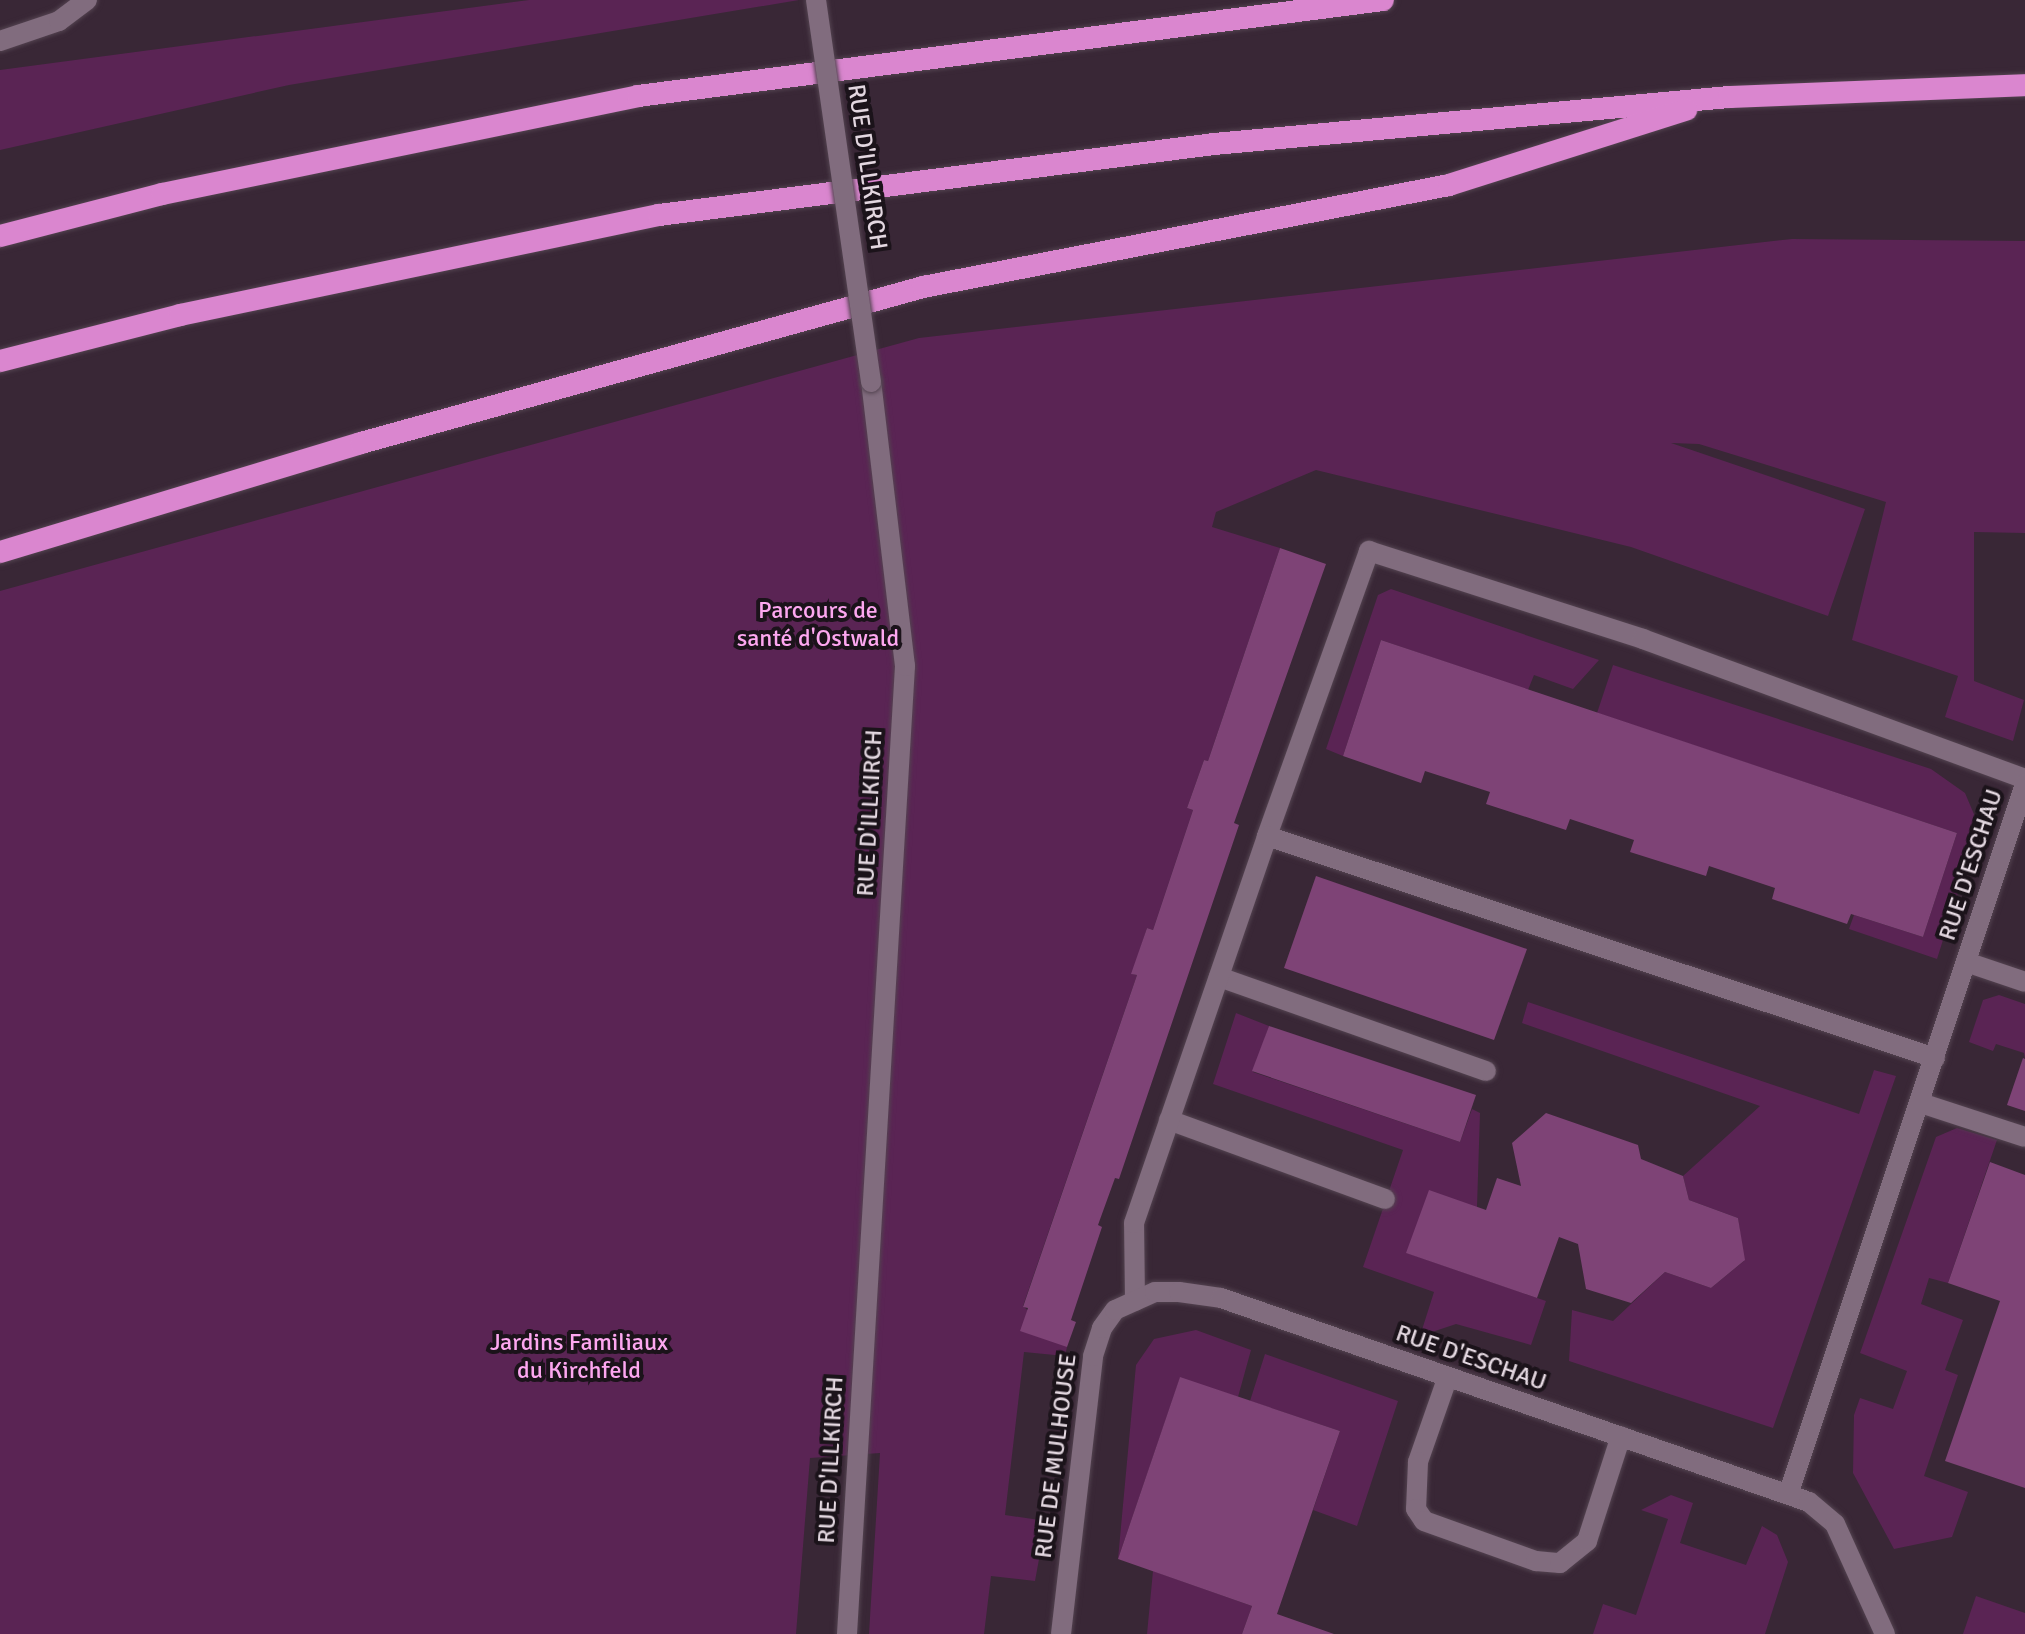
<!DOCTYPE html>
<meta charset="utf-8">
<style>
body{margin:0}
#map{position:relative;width:2025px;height:1634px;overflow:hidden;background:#392736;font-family:Signika,sans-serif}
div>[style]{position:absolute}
.green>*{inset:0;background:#5a2454}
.building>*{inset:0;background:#7e4376}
.roads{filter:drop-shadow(0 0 2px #534350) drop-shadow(0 0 2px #534350)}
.service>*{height:20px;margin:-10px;padding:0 10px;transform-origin:10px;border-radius:10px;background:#816c7e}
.minor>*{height:20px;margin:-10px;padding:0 10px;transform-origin:10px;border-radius:10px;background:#816c7e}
.trunk>*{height:22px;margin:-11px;padding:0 11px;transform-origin:11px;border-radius:11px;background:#da86cf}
.bridges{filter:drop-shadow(0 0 2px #534350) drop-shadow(0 0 2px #534350)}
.minor-bridge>*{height:20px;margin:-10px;padding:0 10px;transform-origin:10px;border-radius:10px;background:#816c7e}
span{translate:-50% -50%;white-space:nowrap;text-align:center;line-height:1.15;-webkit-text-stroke:8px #1b131a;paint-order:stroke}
.street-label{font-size:24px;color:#e3d7e0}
.park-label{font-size:24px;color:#fda7f0}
</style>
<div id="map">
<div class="green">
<div style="clip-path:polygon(529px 0,799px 0,289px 85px,0 150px,0 70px)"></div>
<div style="clip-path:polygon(1792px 239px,2025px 241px,2025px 533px,1974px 532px,1974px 681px,2024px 700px,2013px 741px,1945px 717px,1958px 676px,1852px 640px,1886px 502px,1699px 444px,1671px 443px,1865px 509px,1828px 616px,1631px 547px,1316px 470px,1216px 512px,1212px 527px,1280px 548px,1208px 761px,1204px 760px,1187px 808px,1193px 810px,1153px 930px,1147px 928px,1132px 974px,1137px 975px,1023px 1306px,1067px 1347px,1065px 1356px,1024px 1352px,1005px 1515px,1046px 1521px,1035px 1581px,991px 1576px,984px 1634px,869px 1634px,880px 1453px,810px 1458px,796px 1634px,0 1634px,0 591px,919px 338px)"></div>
<div style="clip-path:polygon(1391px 589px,1599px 660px,1573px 689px,1534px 675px,1528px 690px,1381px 640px,1343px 756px,1326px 749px,1378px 595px)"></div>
<div style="clip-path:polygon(1613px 665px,1931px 769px,1965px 793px,1979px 826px,1937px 959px,1849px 929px,1854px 915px,1923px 937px,1957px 833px,1597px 713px)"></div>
<div style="clip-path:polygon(1999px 995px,2025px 1004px,2025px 1059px,2024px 1053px,1996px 1044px,1993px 1051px,1969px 1042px,1983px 1000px)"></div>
<div style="clip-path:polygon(1528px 1002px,1859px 1114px,1874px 1070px,1896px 1076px,1773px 1428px,1569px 1361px,1572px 1310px,1613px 1321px,1665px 1272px,1711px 1288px,1744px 1261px,1738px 1218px,1689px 1200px,1683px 1176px,1760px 1106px,1522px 1023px)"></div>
<div style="clip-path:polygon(1236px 1013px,1269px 1026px,1253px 1072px,1460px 1142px,1472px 1109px,1480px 1113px,1477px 1207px,1407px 1253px,1546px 1301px,1531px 1345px,1456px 1324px,1420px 1336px,1434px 1292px,1363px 1267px,1403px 1150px,1213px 1084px)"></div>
<div style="clip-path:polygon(1957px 1128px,1997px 1140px,1948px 1283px,1929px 1278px,1921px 1304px,1963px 1320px,1945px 1370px,1958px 1375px,1924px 1476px,1968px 1492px,1952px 1537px,1894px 1549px,1853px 1473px,1854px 1415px,1860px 1398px,1893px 1409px,1907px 1371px,1860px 1353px,1936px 1137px)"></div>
<div style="clip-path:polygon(1196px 1330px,1251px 1350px,1238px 1397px,1180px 1378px,1118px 1559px,1136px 1365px,1154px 1339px)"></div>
<div style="clip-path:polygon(1265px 1354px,1398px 1401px,1357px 1526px,1313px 1510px,1340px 1431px,1250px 1401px)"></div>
<div style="clip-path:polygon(1671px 1495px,1693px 1503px,1680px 1543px,1746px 1565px,1762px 1526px,1777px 1535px,1788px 1562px,1765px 1634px,1593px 1634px,1603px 1604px,1636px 1615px,1668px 1519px,1641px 1510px)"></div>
<div style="clip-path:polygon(1153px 1571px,1252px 1606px,1242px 1634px,1147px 1634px)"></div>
<div style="clip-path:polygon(1976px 1596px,2025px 1613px,2025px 1634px,1963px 1634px)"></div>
</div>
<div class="building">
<div style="clip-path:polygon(1280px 548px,1326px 564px,1234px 823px,1239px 825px,1119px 1179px,1115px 1178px,1098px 1225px,1102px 1227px,1071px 1320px,1076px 1322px,1067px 1347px,1020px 1331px,1028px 1308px,1023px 1307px,1137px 975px,1131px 974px,1147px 928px,1153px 930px,1193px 810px,1187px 808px,1204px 760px,1208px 761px)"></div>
<div style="clip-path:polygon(1381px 640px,1957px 833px,1923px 937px,1851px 914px,1847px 924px,1772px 899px,1775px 888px,1709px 866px,1706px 876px,1630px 852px,1634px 840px,1570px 819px,1566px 830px,1486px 804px,1490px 792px,1425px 771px,1421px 783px,1343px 756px)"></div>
<div style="clip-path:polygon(1316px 876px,1527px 949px,1494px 1040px,1284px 968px)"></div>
<div style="clip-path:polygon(1269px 1026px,1476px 1095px,1460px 1142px,1252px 1071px)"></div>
<div style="clip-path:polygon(2023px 1058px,2025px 1059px,2025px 1111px,2007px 1105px)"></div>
<div style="clip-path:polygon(1546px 1113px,1638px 1145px,1641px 1159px,1683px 1176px,1689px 1200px,1738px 1218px,1745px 1260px,1711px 1288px,1665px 1272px,1631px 1303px,1586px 1289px,1578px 1244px,1559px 1237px,1537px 1298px,1406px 1253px,1429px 1190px,1486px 1210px,1497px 1178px,1521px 1186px,1512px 1143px)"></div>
<div style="clip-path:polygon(1990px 1162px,2025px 1175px,2025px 1488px,1945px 1461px,2000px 1301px,1948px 1283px)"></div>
<div style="clip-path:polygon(1180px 1377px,1340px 1431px,1277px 1614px,1334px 1634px,1242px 1634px,1252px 1606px,1118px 1559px)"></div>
</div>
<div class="roads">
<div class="service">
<div style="left:0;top:41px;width:62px;rotate:-18.7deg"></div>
<div style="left:59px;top:21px;width:35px;rotate:-37deg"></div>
<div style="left:1267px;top:836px;width:303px;rotate:-70.3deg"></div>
<div style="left:1369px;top:551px;width:288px;rotate:17.8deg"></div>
<div style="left:1643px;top:639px;width:407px;rotate:20.1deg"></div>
<div style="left:1966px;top:962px;width:62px;rotate:18.7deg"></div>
<div style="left:1219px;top:977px;width:283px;rotate:19.4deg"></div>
<div style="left:1921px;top:1103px;width:109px;rotate:18.1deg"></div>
<div style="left:1169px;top:1120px;width:230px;rotate:20.1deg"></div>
<div style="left:1135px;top:1301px;width:78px;rotate:-90.7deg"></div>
<div style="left:1134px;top:1223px;width:409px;rotate:-71deg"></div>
<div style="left:1267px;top:836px;width:704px;rotate:18.38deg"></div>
<div style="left:1447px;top:1379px;width:88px;rotate:109.3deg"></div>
<div style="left:1418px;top:1462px;width:47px;rotate:92.4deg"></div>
<div style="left:1416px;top:1509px;width:14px;rotate:56deg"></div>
<div style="left:1424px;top:1521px;width:119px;rotate:19.7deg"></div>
<div style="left:1536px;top:1561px;width:24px;rotate:5deg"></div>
<div style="left:1560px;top:1563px;width:35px;rotate:-39deg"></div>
<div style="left:1587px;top:1541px;width:110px;rotate:-72.1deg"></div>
<div style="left:1789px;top:1492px;width:746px;rotate:-71.57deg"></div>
</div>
<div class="minor">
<div style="left:847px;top:1634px;width:970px;rotate:-86.57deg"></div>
<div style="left:905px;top:666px;width:286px;rotate:-96.8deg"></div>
<div style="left:1061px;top:1634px;width:280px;rotate:-83.4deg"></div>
<div style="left:1093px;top:1356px;width:29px;rotate:-72deg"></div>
<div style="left:1102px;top:1328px;width:22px;rotate:-54deg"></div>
<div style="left:1115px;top:1310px;width:44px;rotate:-24.2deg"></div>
<div style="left:1155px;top:1292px;width:24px"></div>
<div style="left:1179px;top:1292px;width:42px;rotate:8.1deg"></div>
<div style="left:1221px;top:1298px;width:622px;rotate:19.13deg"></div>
<div style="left:1809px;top:1502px;width:34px;rotate:40deg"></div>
<div style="left:1835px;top:1524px;width:121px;rotate:65.6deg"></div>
</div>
<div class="trunk">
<div style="left:0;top:236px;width:167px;rotate:-14.5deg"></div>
<div style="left:162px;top:194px;width:486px;rotate:-11.6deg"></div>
<div style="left:638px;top:96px;width:751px;rotate:-7.34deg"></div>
<div style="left:0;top:361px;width:186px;rotate:-14.3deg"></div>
<div style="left:180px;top:315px;width:489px;rotate:-11.8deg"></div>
<div style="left:659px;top:215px;width:560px;rotate:-7.29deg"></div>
<div style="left:1214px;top:144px;width:517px;rotate:-5.21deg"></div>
<div style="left:1729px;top:97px;width:296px;rotate:-2.3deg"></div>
<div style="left:0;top:552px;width:377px;rotate:-16.8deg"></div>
<div style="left:361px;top:443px;width:583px;rotate:-15.51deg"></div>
<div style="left:923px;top:287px;width:536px;rotate:-10.97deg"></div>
<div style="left:1449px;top:185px;width:249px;rotate:-17.6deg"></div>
</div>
</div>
<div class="bridges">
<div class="minor-bridge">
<div style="left:816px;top:0;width:386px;rotate:81.8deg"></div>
</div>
</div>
<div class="street-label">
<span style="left:867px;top:167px;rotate:82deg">RUE D'ILLKIRCH</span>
<span style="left:870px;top:813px;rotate:-87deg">RUE D'ILLKIRCH</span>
<span style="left:1971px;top:865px;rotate:-72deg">RUE D'ESCHAU</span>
<span style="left:1471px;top:1358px;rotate:19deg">RUE D'ESCHAU</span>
<span style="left:1056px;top:1456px;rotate:-83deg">RUE DE MULHOUSE</span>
<span style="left:831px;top:1460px;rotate:-87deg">RUE D'ILLKIRCH</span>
</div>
<div class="park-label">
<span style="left:818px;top:625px">Parcours de<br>santé d'Ostwald</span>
<span style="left:579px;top:1357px">Jardins Familiaux<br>du Kirchfeld</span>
</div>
</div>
